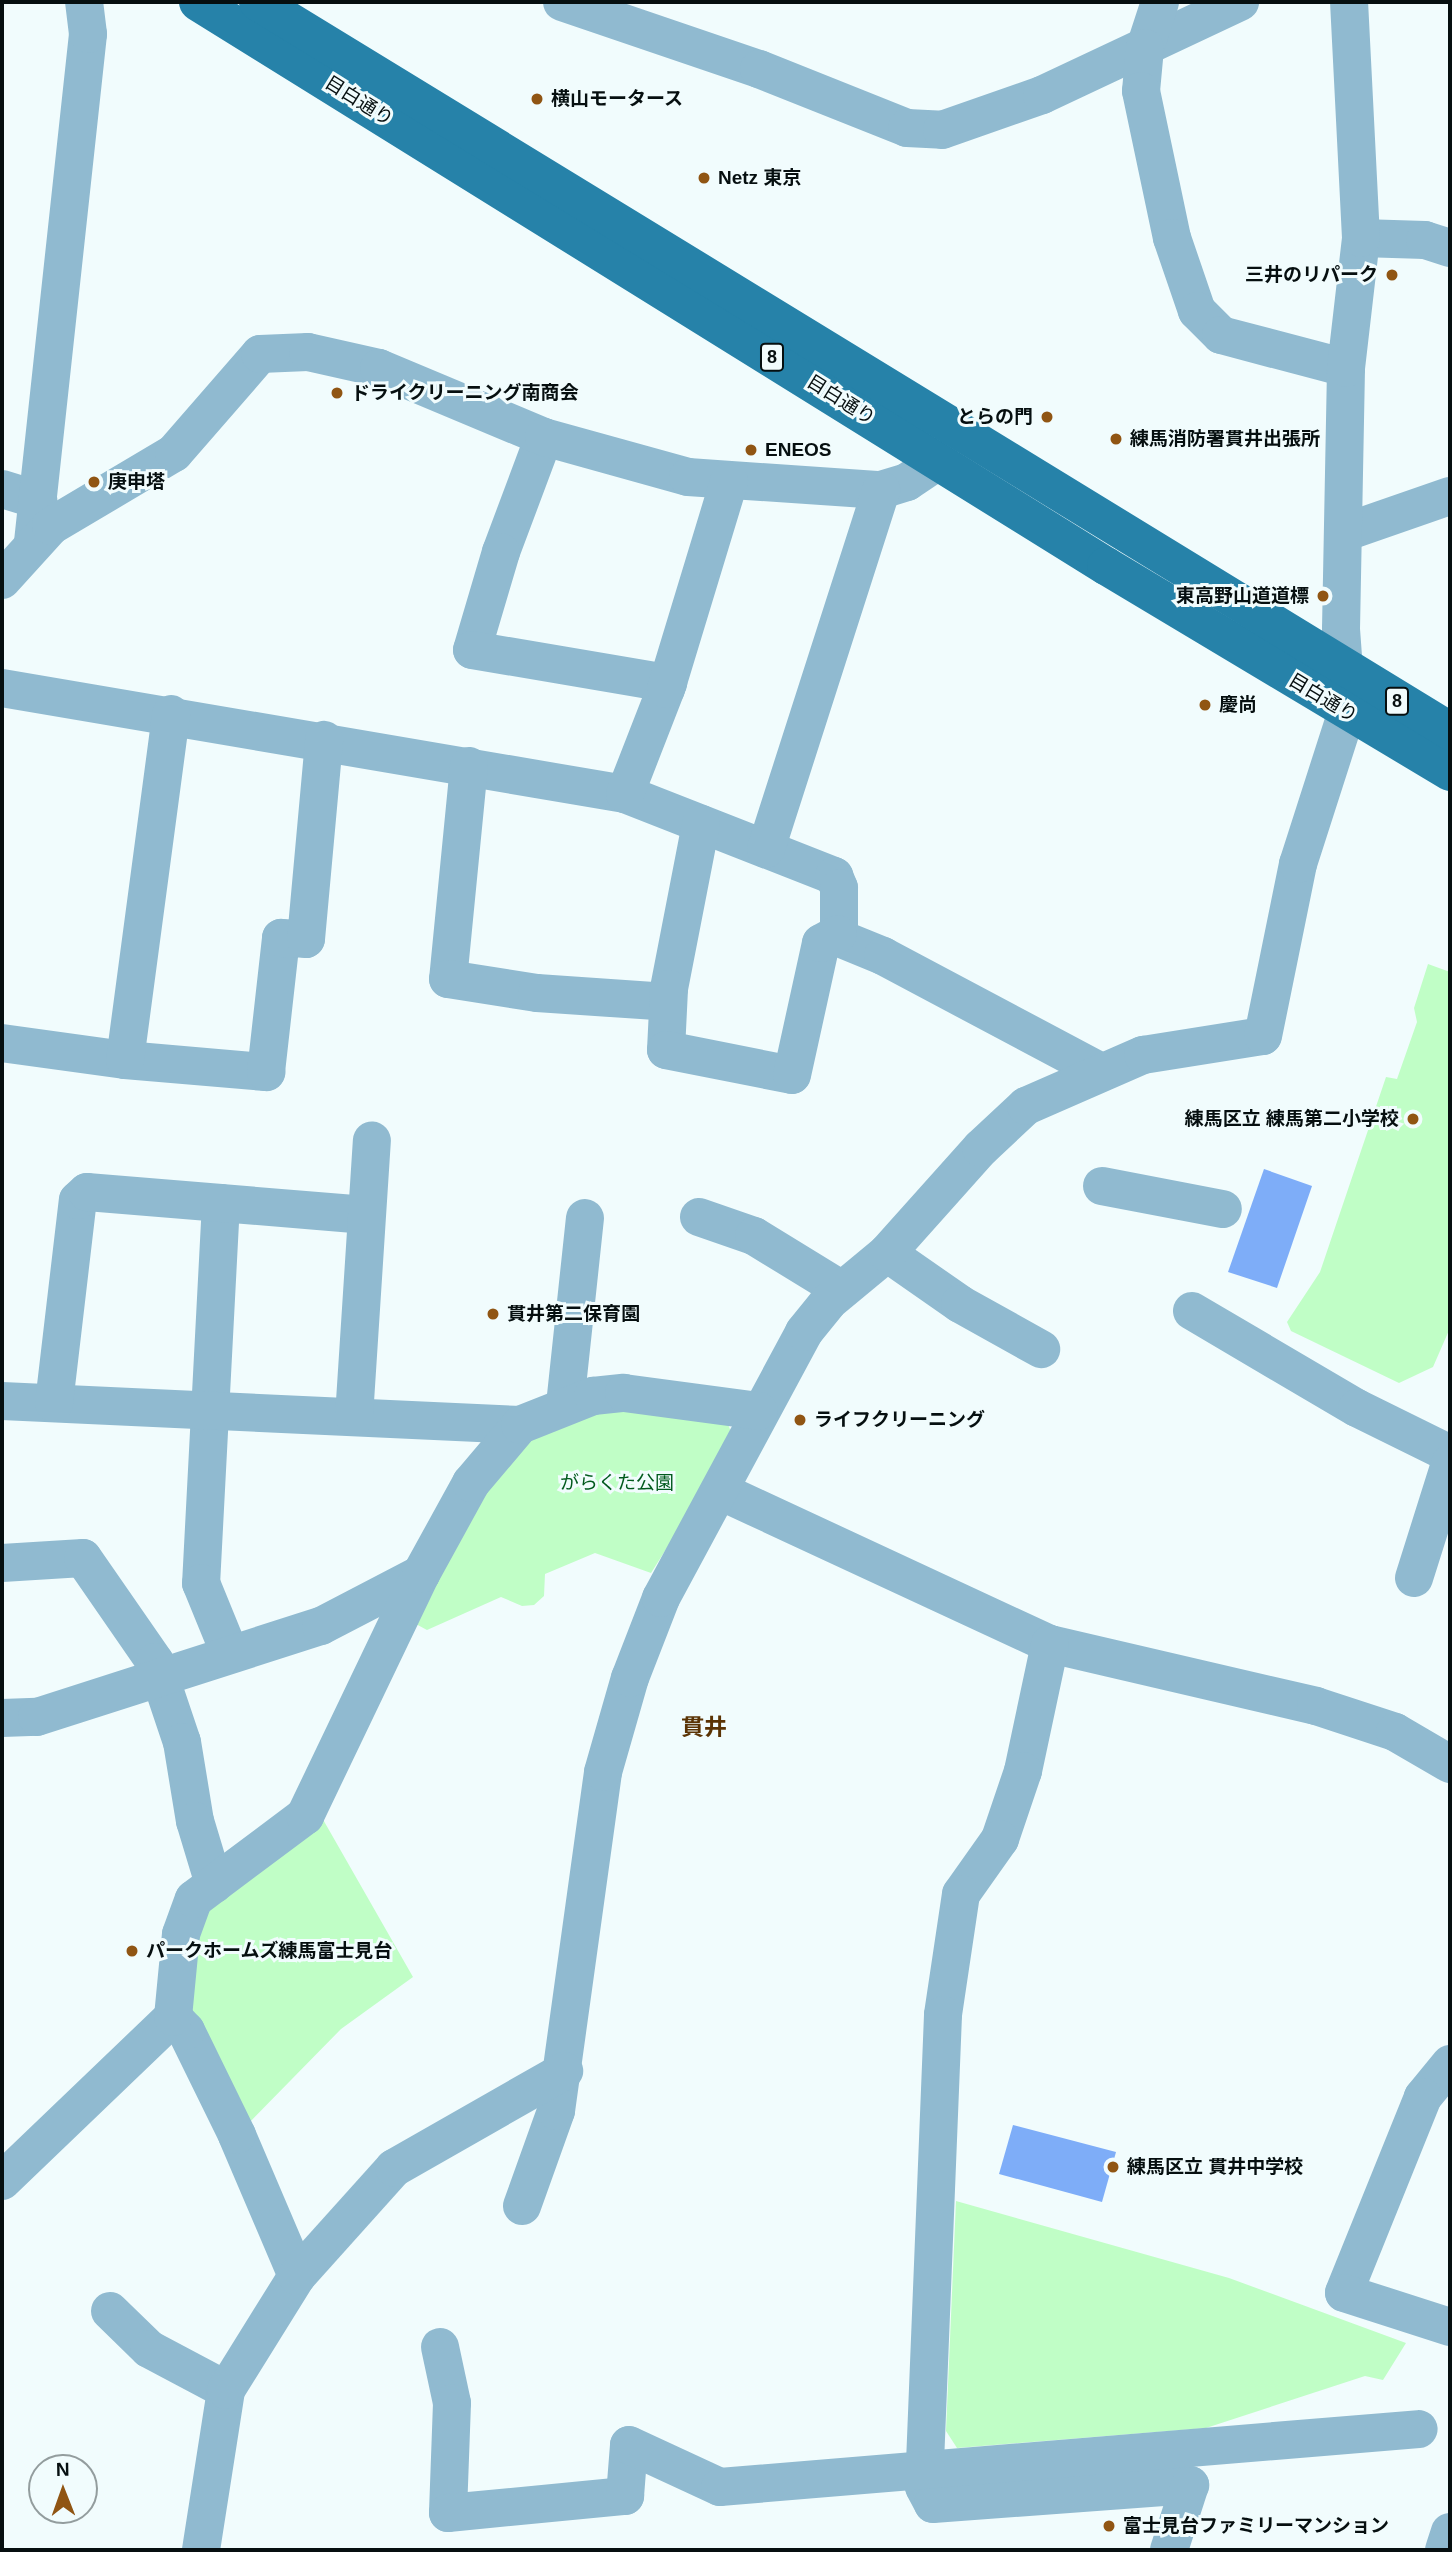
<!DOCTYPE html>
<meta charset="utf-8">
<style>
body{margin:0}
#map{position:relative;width:1452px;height:2552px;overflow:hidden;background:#f1fcfd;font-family:Helvetica,"Noto Sans JP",sans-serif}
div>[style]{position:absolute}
.green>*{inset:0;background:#c0fec6}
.water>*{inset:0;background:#7eadf8}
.minor>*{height:38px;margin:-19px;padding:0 19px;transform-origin:19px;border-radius:19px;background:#90bad0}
.major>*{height:38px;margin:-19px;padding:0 19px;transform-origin:19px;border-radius:19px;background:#2682a9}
.dots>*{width:19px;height:19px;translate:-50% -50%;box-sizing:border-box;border:4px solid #f1fcfd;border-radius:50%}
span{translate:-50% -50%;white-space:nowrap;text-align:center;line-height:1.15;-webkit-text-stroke:6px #f1fcfd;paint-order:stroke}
.shield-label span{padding:2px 5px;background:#f1fcfd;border:2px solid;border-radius:5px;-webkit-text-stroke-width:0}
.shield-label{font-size:18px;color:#060f10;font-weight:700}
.poi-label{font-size:19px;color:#060f10;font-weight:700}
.left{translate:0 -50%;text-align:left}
.right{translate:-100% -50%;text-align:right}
.street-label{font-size:19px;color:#060f10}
.park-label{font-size:19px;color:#015a1d}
.quarter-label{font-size:23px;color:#5b3304;font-weight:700}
.frame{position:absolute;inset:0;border:4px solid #060f10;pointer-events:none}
.north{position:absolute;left:28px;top:2454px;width:70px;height:70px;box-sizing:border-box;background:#f1fcfd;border:2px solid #939d9e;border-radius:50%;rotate:359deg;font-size:19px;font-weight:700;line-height:28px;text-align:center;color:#060f10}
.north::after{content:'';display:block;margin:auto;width:24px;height:32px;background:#905513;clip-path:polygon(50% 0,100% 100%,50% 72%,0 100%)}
</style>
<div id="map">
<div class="green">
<div style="clip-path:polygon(1428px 964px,1450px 972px,1450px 1328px,1433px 1367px,1399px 1383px,1291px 1331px,1287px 1322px,1320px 1272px,1386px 1077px,1397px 1079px,1417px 1022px,1414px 1008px)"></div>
<div style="clip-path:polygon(628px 1405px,726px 1419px,731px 1432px,694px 1505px,651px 1573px,595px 1553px,545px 1574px,544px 1596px,534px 1605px,522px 1606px,501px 1597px,427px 1630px,414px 1623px,474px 1504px,527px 1438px,572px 1417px)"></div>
<div style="clip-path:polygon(321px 1816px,413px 1977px,341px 2029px,244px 2128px,185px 1999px,206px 1903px)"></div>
<div style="clip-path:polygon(956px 2201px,1229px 2278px,1406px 2343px,1383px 2380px,1365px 2376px,1206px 2428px,957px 2448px,946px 2431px)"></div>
</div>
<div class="water">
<div style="clip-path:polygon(1264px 1169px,1312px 1186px,1277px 1288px,1228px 1272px)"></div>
<div style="clip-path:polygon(1013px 2125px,1116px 2152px,1102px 2202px,999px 2174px)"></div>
</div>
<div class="minor">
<div style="left:562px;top:2px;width:208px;rotate:18.8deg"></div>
<div style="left:759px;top:69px;width:159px;rotate:21.7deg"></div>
<div style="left:907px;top:128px;width:35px;rotate:3deg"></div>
<div style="left:942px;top:130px;width:106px;rotate:-19.3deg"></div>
<div style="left:1042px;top:95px;width:219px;rotate:-25.2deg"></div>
<div style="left:1160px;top:2px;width:48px;rotate:108.1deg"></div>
<div style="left:1145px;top:48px;width:43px;rotate:95.3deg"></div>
<div style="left:1141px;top:91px;width:150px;rotate:78.1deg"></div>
<div style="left:1172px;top:238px;width:77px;rotate:71.1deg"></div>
<div style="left:1197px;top:311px;width:34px;rotate:45deg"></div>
<div style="left:1221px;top:335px;width:129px;rotate:14.8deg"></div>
<div style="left:1361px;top:238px;width:64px;rotate:1.8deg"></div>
<div style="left:1425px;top:240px;width:26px;rotate:18deg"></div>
<div style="left:544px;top:437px;width:123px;rotate:110.5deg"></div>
<div style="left:501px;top:552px;width:102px;rotate:106.5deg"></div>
<div style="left:472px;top:650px;width:199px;rotate:9.6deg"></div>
<div style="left:2px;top:489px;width:38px;rotate:17deg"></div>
<div style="left:1343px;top:533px;width:113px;rotate:-19.1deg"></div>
<div style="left:33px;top:542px;width:511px;rotate:-83.82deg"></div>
<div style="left:88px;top:34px;width:32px;rotate:-97deg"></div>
<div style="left:2px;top:580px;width:73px;rotate:-47.8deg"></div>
<div style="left:51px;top:526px;width:143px;rotate:-30.7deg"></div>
<div style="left:174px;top:453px;width:131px;rotate:-49deg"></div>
<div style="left:260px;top:354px;width:48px;rotate:-2.4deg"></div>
<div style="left:308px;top:352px;width:73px;rotate:12.7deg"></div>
<div style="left:379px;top:368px;width:179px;rotate:22.7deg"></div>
<div style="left:544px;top:437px;width:149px;rotate:15.5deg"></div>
<div style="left:688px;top:477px;width:193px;rotate:3.9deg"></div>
<div style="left:881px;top:490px;width:27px;rotate:-17deg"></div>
<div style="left:907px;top:482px;width:40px;rotate:-34deg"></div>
<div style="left:2px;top:688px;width:632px;rotate:9.66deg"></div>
<div style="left:625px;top:794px;width:225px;rotate:21.4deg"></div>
<div style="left:834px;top:876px;width:13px;rotate:67deg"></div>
<div style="left:839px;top:888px;width:50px;rotate:90deg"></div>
<div style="left:839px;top:938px;width:48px;rotate:22.2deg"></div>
<div style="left:883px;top:956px;width:245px;rotate:28deg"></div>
<div style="left:469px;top:766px;width:214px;rotate:95.6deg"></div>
<div style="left:448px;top:979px;width:90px;rotate:8.9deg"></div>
<div style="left:537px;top:993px;width:131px;rotate:3.9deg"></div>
<div style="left:625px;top:794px;width:113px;rotate:-68.7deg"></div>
<div style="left:666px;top:689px;width:217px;rotate:-73.1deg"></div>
<div style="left:701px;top:824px;width:168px;rotate:101deg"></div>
<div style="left:669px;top:989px;width:61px;rotate:92.8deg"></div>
<div style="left:666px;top:1050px;width:128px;rotate:11.2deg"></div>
<div style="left:792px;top:1075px;width:135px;rotate:-77.6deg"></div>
<div style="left:821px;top:943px;width:19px;rotate:-28deg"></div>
<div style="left:766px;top:849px;width:377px;rotate:-72.2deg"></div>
<div style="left:2px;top:1043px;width:124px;rotate:7.9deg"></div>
<div style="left:125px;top:1060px;width:142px;rotate:4.9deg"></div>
<div style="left:266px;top:1072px;width:135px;rotate:-83.6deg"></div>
<div style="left:281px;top:938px;width:25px;rotate:2deg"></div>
<div style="left:306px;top:939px;width:200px;rotate:-84.8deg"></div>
<div style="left:125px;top:1060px;width:349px;rotate:-82.4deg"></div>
<div style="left:1102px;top:1186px;width:123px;rotate:10.8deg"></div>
<div style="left:221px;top:1203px;width:381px;rotate:93deg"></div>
<div style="left:201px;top:1583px;width:77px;rotate:67.8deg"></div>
<div style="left:699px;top:1217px;width:58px;rotate:19.1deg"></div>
<div style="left:754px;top:1236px;width:103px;rotate:31.5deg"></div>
<div style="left:887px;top:1253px;width:89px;rotate:34.9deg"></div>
<div style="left:960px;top:1304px;width:93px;rotate:29.1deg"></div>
<div style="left:1192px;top:1311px;width:191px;rotate:30.5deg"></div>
<div style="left:1357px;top:1408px;width:104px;rotate:26.3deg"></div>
<div style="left:2px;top:1401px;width:519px;rotate:2.65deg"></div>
<div style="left:54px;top:1403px;width:204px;rotate:-83.3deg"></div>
<div style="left:78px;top:1200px;width:12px;rotate:-42deg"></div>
<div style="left:87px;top:1192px;width:280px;rotate:4.7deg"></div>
<div style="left:565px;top:1405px;width:188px;rotate:-83.9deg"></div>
<div style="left:354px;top:1417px;width:277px;rotate:-86.3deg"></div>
<div style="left:720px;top:1491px;width:364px;rotate:24.9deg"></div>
<div style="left:1050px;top:1644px;width:273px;rotate:13.1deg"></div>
<div style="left:1316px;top:1706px;width:83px;rotate:18.2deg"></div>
<div style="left:1395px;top:1732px;width:64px;rotate:30.2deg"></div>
<div style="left:2px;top:1563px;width:81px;rotate:-3.5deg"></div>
<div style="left:83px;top:1558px;width:126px;rotate:55.3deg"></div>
<div style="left:155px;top:1662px;width:84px;rotate:71.4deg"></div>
<div style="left:182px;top:1742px;width:80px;rotate:80.7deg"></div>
<div style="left:195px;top:1821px;width:66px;rotate:73.2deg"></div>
<div style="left:1414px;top:1578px;width:120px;rotate:-72.5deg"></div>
<div style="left:1050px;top:1644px;width:130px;rotate:102deg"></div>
<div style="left:1023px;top:1771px;width:72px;rotate:108.7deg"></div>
<div style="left:1000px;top:1839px;width:67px;rotate:125.3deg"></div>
<div style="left:961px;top:1894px;width:122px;rotate:98.5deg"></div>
<div style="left:943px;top:2015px;width:472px;rotate:92.3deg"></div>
<div style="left:924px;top:2487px;width:19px;rotate:62deg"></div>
<div style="left:933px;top:2504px;width:258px;rotate:-4.2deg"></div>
<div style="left:1190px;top:2485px;width:68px;rotate:107.9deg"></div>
<div style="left:2px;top:1718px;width:35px;rotate:-2deg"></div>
<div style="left:37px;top:1717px;width:298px;rotate:-17.8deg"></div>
<div style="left:321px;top:1626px;width:113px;rotate:-27.5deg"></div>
<div style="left:1450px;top:2064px;width:43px;rotate:129.3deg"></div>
<div style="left:1423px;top:2097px;width:211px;rotate:112deg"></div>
<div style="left:1344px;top:2293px;width:111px;rotate:17.8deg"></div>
<div style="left:2px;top:2181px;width:237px;rotate:-43.8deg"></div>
<div style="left:522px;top:2206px;width:101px;rotate:-70.3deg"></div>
<div style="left:556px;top:2111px;width:342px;rotate:-82.1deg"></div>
<div style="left:603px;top:1772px;width:98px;rotate:-74deg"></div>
<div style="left:630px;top:1678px;width:86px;rotate:-68.8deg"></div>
<div style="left:661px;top:1598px;width:302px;rotate:-61.7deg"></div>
<div style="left:804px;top:1332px;width:38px;rotate:-51deg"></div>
<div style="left:828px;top:1302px;width:77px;rotate:-39.7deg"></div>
<div style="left:887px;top:1253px;width:141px;rotate:-48.2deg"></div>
<div style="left:981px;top:1148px;width:62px;rotate:-43deg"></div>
<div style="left:1026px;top:1106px;width:128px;rotate:-23.6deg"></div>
<div style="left:1143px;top:1055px;width:121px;rotate:-9deg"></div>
<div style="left:1263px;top:1036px;width:176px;rotate:-78.5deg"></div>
<div style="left:1298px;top:864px;width:161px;rotate:-72.2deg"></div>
<div style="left:1347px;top:711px;width:82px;rotate:-94.2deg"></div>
<div style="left:1341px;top:629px;width:261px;rotate:-88.9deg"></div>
<div style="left:1346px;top:368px;width:131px;rotate:-83.4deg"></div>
<div style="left:1361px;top:238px;width:236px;rotate:-92.9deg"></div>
<div style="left:297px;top:2276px;width:153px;rotate:-113.1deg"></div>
<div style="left:237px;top:2135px;width:116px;rotate:-116.1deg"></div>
<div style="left:186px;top:2031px;width:19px;rotate:-133deg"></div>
<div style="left:173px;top:2017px;width:83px;rotate:-84.5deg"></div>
<div style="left:181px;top:1934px;width:37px;rotate:-70deg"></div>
<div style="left:194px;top:1899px;width:139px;rotate:-36.8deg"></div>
<div style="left:305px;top:1816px;width:268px;rotate:-64.4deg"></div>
<div style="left:421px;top:1574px;width:104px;rotate:-61.2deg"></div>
<div style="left:471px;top:1483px;width:76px;rotate:-49.8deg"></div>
<div style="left:520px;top:1425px;width:79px;rotate:-21.7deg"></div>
<div style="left:593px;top:1396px;width:31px;rotate:-6deg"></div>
<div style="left:624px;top:1393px;width:136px;rotate:7.6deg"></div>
<div style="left:110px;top:2311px;width:54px;rotate:44.3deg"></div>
<div style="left:149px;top:2349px;width:87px;rotate:28deg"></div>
<div style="left:440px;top:2347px;width:57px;rotate:77.9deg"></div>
<div style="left:452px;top:2403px;width:110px;rotate:92.1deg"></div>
<div style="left:448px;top:2513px;width:178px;rotate:-5.5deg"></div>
<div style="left:625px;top:2496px;width:51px;rotate:-85.5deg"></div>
<div style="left:629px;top:2445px;width:100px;rotate:24.8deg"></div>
<div style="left:720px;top:2487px;width:701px;rotate:-4.74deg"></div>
<div style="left:201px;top:2550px;width:162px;rotate:-81.1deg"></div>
<div style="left:226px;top:2390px;width:134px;rotate:-58.1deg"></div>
<div style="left:297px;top:2276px;width:145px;rotate:-48.1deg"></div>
<div style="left:394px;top:2168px;width:196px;rotate:-29.7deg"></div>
<div style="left:1444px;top:2550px;width:19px;rotate:-72deg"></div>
</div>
<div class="major">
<div style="left:198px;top:2px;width:1069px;rotate:31.85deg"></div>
<div style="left:1106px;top:566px;width:401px;rotate:30.9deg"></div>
<div style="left:258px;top:2px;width:1397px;rotate:31.45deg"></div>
</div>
<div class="dots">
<div style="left:537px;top:99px;background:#905513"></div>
<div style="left:704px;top:178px;background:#905513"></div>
<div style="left:1392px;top:275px;background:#905513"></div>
<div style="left:337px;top:393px;background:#905513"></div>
<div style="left:1047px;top:417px;background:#905513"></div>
<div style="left:1116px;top:439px;background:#905513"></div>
<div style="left:751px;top:450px;background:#905513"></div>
<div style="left:94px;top:482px;background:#905513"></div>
<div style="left:1323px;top:596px;background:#905513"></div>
<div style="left:1205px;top:705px;background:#905513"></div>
<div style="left:1413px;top:1119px;background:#905513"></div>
<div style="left:493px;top:1314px;background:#905513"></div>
<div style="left:800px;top:1420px;background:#905513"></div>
<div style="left:132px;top:1951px;background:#905513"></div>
<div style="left:1113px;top:2167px;background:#905513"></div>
<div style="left:1109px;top:2526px;background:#905513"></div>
</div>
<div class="shield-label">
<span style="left:772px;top:357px">8</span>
<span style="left:1397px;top:701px">8</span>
</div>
<div class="poi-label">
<span class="left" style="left:551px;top:99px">横山モータース</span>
<span class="left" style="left:718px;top:178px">Netz 東京</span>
<span class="right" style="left:1378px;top:275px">三井のリパーク</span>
<span class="left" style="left:351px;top:393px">ドライクリーニング南商会</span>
<span class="right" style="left:1033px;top:417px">とらの門</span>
<span class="left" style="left:1130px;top:439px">練馬消防署貫井出張所</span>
<span class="left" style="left:765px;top:450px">ENEOS</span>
<span class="left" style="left:108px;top:482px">庚申塔</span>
<span class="right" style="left:1309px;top:596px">東高野山道道標</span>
<span class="left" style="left:1219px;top:705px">慶尚</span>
<span class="right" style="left:1399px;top:1119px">練馬区立 練馬第二小学校</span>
<span class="left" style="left:507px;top:1314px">貫井第二保育園</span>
<span class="left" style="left:814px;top:1420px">ライフクリーニング</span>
<span class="left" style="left:146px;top:1951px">パークホームズ練馬富士見台</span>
<span class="left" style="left:1127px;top:2167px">練馬区立 貫井中学校</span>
<span class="left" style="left:1123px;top:2526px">富士見台ファミリーマンション</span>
</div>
<div class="street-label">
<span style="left:359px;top:101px;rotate:32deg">目白通り</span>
<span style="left:841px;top:400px;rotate:32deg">目白通り</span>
<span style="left:1323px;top:698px;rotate:31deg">目白通り</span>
</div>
<div class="park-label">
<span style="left:617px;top:1483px">がらくた公園</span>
</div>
<div class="quarter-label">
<span style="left:704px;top:1727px">貫井</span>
</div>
<div class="frame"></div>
<div class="north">N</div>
</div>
